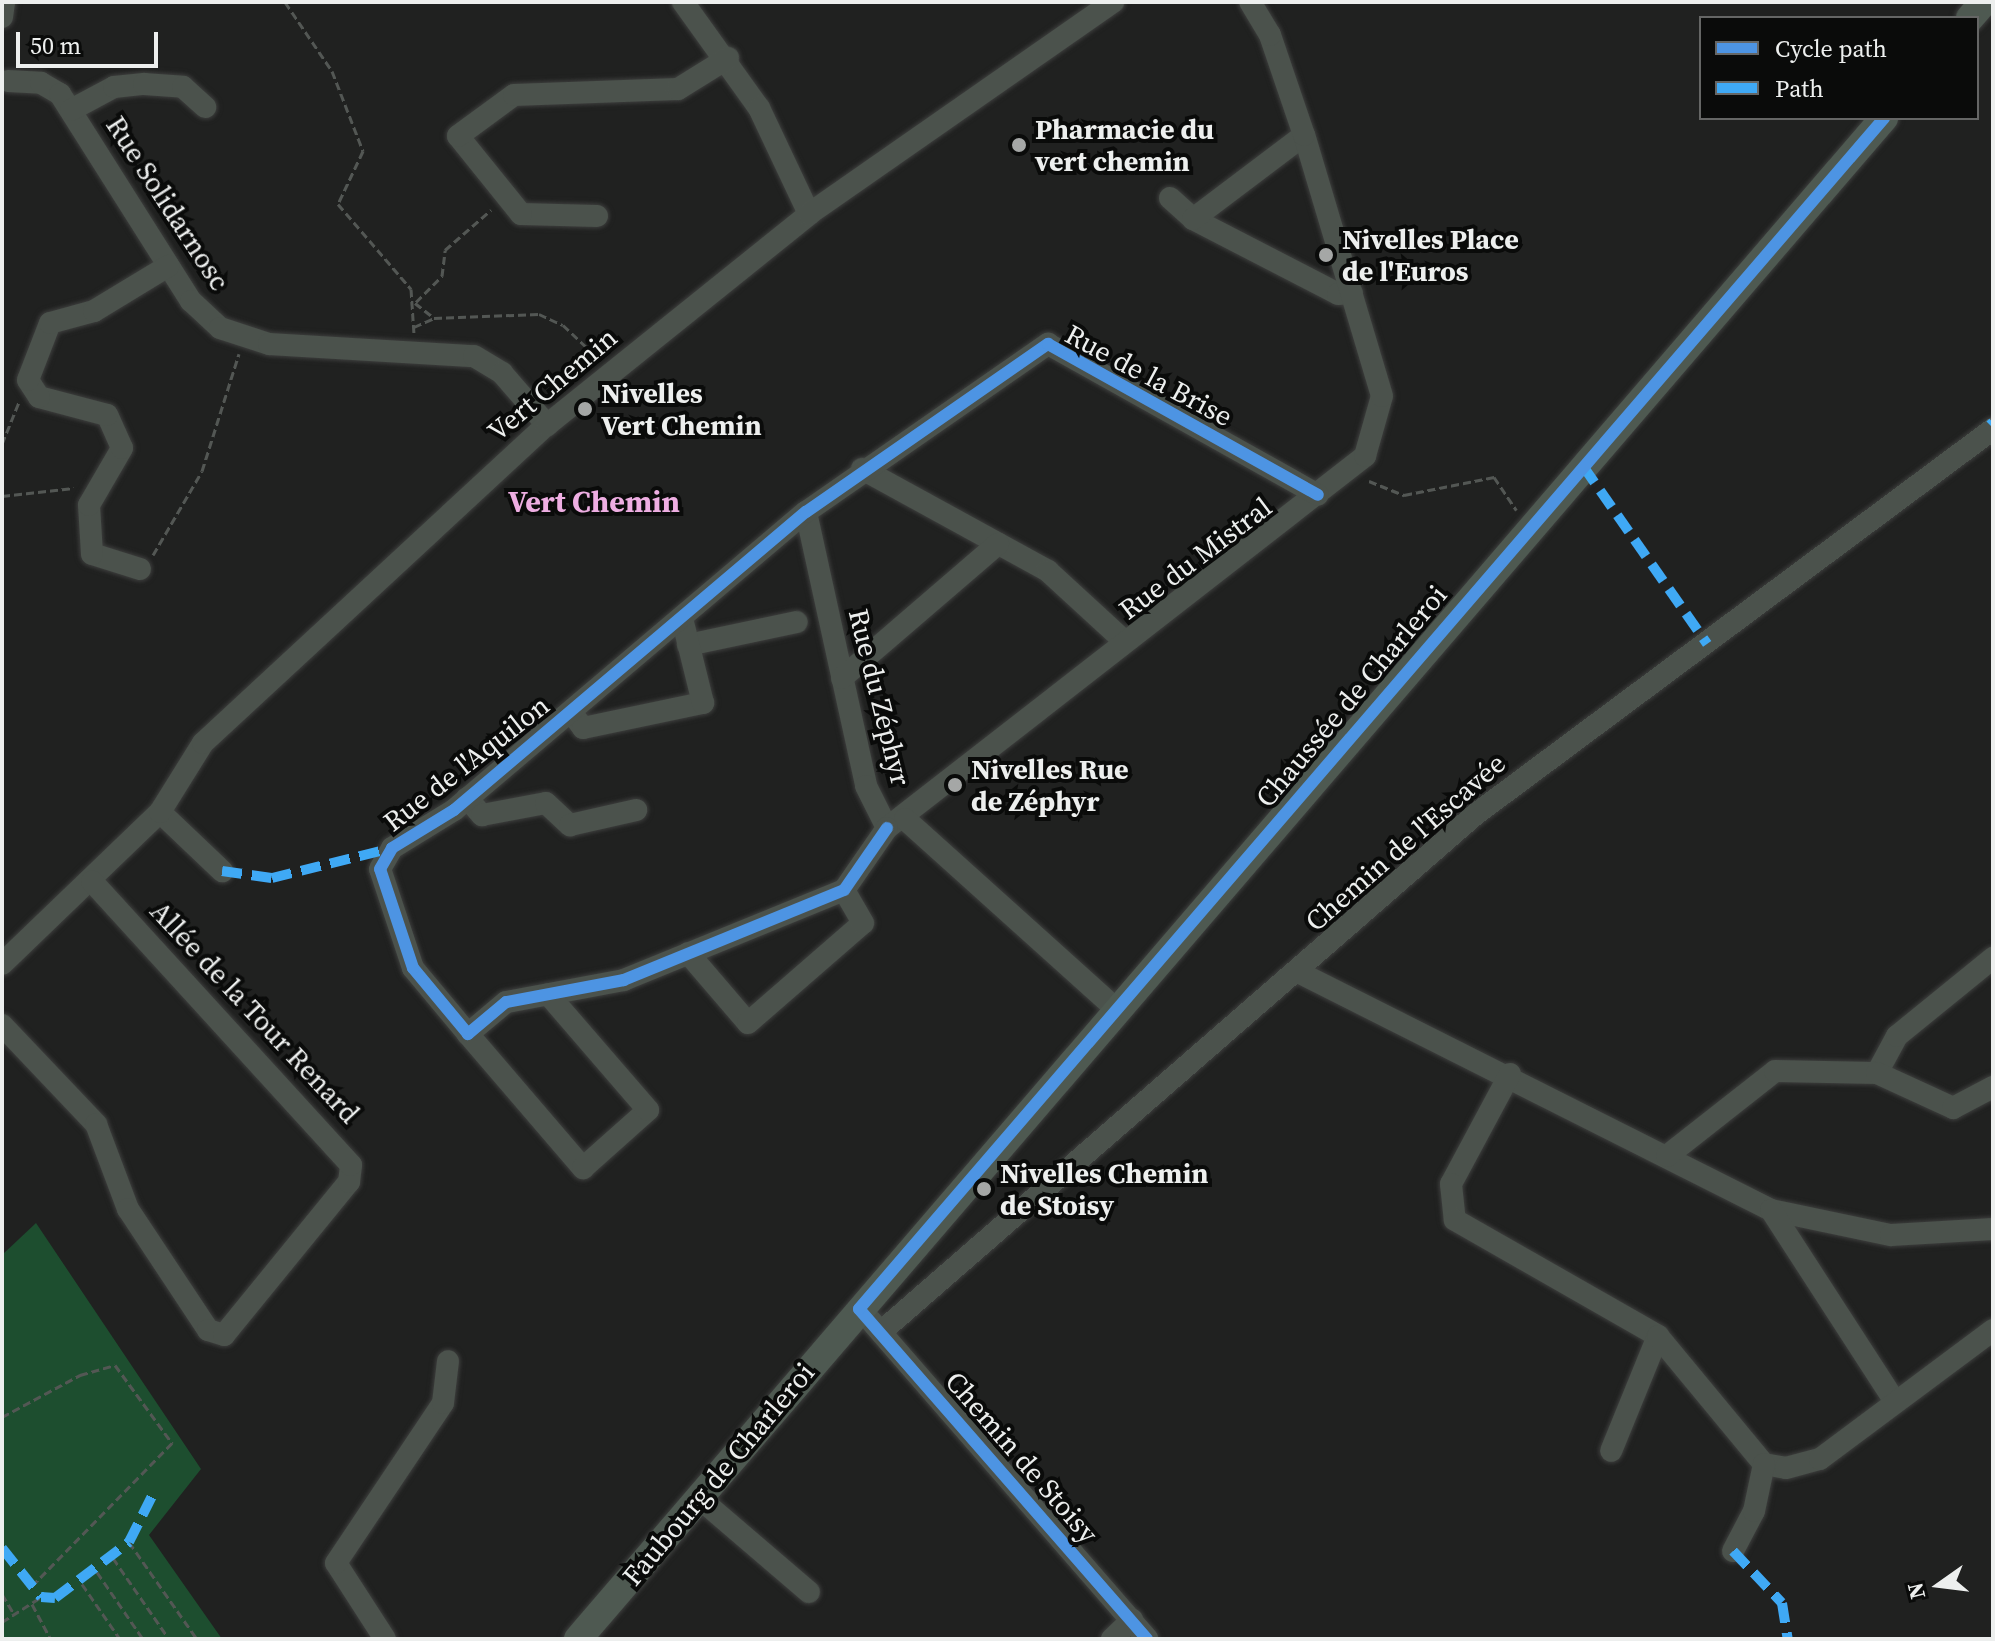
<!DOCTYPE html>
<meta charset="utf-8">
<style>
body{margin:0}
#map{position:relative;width:1995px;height:1641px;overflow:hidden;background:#202120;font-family:"Source Serif 4",serif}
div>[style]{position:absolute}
.green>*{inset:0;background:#1d4e2f}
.path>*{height:3px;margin-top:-1.5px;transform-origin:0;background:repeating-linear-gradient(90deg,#535754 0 8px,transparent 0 12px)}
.roads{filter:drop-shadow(0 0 2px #3d3e3d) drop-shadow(0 0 2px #3d3e3d)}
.minor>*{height:22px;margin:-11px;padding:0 11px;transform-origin:11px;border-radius:11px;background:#4b524c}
.major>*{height:28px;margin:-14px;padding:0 14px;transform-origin:14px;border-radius:14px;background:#4e5951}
.quiet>*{height:10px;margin-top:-5px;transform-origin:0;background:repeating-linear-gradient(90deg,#3fa9f5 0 20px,transparent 0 30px)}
.cycleway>*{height:12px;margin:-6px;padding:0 6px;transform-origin:6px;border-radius:6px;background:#4d94e3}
.dots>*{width:22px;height:22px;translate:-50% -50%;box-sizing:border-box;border:4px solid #0a0b0a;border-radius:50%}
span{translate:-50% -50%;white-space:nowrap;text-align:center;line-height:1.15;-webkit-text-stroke:8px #0a0b0a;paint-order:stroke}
.poi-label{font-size:28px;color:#edefee;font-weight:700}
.left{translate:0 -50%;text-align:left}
.street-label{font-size:28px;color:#edefee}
.neighbourhood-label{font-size:30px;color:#eeaee2;font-weight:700}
.frame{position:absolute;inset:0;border:4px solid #edefee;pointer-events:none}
.legend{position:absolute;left:1699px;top:16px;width:280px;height:104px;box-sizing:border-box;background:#0a0b0a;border:2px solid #656665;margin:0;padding:10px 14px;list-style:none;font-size:24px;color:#edefee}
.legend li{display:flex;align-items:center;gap:16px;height:40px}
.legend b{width:40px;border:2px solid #656665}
.north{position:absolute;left:1899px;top:1545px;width:80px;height:80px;-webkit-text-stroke:6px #0a0b0a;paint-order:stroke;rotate:256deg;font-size:22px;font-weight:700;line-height:32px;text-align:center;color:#edefee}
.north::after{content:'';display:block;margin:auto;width:28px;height:36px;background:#edefee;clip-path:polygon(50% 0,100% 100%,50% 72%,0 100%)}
.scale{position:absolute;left:16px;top:32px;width:142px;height:36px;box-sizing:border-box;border:4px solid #edefee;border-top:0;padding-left:10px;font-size:24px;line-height:28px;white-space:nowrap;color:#edefee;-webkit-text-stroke:6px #0a0b0a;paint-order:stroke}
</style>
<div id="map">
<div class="green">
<div style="clip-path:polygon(36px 1223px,201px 1469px,149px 1535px,222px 1639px,2px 1639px,2px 1255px)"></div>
</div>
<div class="path">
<div style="left:285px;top:2px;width:83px;rotate:55.7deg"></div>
<div style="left:332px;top:71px;width:86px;rotate:68.8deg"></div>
<div style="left:363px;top:151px;width:59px;rotate:115.3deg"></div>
<div style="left:338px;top:204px;width:112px;rotate:49.3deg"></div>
<div style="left:411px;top:289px;width:45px;rotate:86.2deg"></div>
<div style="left:416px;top:302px;width:37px;rotate:-45deg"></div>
<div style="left:442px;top:276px;width:26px;rotate:-83deg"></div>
<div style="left:445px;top:250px;width:61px;rotate:-41deg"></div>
<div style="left:415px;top:303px;width:24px;rotate:38deg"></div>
<div style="left:414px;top:327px;width:22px;rotate:-24deg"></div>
<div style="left:434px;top:318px;width:105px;rotate:-2.2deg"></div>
<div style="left:539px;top:314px;width:26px;rotate:25deg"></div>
<div style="left:563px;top:325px;width:47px;rotate:43.3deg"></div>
<div style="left:2px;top:444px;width:45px;rotate:-68deg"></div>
<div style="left:1369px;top:481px;width:38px;rotate:22deg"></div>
<div style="left:1404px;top:495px;width:92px;rotate:-11.3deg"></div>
<div style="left:1494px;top:477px;width:40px;rotate:56deg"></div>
<div style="left:2px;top:496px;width:72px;rotate:-6.3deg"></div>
<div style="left:153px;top:555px;width:97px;rotate:-59.7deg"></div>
<div style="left:202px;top:471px;width:123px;rotate:-72.5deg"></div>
<div style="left:2px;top:1417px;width:89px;rotate:-28.3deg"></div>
<div style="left:80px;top:1375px;width:36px;rotate:-16deg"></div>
<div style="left:115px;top:1365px;width:97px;rotate:53.8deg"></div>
<div style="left:172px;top:1443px;width:200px;rotate:134.4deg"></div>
<div style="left:129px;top:1542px;width:118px;rotate:55deg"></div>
<div style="left:113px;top:1558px;width:98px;rotate:55.3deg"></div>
<div style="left:97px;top:1572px;width:81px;rotate:55.5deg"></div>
<div style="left:82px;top:1584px;width:67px;rotate:55.4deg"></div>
<div style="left:2px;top:1594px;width:23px;rotate:59deg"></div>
<div style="left:32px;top:1604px;width:40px;rotate:62deg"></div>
<div style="left:2px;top:1622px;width:46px;rotate:-32.7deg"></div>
</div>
<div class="roads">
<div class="minor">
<div style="left:683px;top:2px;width:130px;rotate:54.4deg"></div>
<div style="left:759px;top:108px;width:117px;rotate:64.7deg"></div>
<div style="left:2px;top:17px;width:15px;rotate:-82deg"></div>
<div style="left:8px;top:81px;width:33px;rotate:3deg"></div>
<div style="left:41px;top:83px;width:22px;rotate:30deg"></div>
<div style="left:60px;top:94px;width:245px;rotate:57.7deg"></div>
<div style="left:191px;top:301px;width:40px;rotate:43deg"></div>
<div style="left:220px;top:328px;width:52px;rotate:18.1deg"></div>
<div style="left:269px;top:344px;width:205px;rotate:3.4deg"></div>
<div style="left:474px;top:356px;width:33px;rotate:31deg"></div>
<div style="left:502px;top:373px;width:69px;rotate:49.1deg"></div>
<div style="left:71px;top:110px;width:49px;rotate:-28.1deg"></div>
<div style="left:114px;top:87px;width:30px;rotate:-6deg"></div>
<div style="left:144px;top:84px;width:39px;rotate:4deg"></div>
<div style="left:183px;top:87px;width:30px;rotate:42deg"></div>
<div style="left:1170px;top:198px;width:31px;rotate:42deg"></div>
<div style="left:1193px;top:219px;width:163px;rotate:27.3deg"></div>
<div style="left:1338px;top:294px;width:14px;rotate:-4deg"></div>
<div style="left:597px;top:216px;width:76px;rotate:-178.5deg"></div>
<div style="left:521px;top:214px;width:100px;rotate:-128.9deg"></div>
<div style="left:458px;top:136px;width:69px;rotate:-36.2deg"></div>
<div style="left:514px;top:95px;width:164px;rotate:-2.1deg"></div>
<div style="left:678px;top:89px;width:59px;rotate:-31.8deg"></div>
<div style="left:1193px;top:219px;width:139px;rotate:-37.1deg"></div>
<div style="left:862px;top:469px;width:212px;rotate:28.7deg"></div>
<div style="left:1048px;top:571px;width:103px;rotate:42.6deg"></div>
<div style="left:806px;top:512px;width:280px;rotate:77.6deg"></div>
<div style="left:866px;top:786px;width:47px;rotate:63.4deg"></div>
<div style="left:887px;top:828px;width:606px;rotate:-37.89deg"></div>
<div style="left:1365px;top:456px;width:62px;rotate:-74.2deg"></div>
<div style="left:1382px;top:396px;width:272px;rotate:-106.6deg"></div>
<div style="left:1304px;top:135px;width:106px;rotate:-108.8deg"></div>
<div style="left:1270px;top:35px;width:39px;rotate:-121deg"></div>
<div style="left:140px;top:569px;width:50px;rotate:-162.6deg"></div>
<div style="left:92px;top:554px;width:49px;rotate:-93.5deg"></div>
<div style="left:89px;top:505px;width:66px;rotate:-59.9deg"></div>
<div style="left:122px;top:448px;width:36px;rotate:-114deg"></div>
<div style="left:107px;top:415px;width:70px;rotate:-165.2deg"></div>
<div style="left:39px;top:397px;width:20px;rotate:-123deg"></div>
<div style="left:28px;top:380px;width:61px;rotate:-68.9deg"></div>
<div style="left:50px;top:323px;width:46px;rotate:-15.3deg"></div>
<div style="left:94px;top:311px;width:87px;rotate:-31.3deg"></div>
<div style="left:688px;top:645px;width:111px;rotate:-11.9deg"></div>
<div style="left:842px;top:678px;width:206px;rotate:-40.7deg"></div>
<div style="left:571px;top:712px;width:20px;rotate:53deg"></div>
<div style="left:583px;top:728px;width:123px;rotate:-11.8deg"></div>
<div style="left:703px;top:703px;width:88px;rotate:-103.9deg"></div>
<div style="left:467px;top:798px;width:23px;rotate:49deg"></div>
<div style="left:482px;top:815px;width:65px;rotate:-10.6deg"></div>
<div style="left:546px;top:803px;width:33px;rotate:43deg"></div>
<div style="left:570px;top:825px;width:68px;rotate:-12.8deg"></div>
<div style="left:160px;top:812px;width:86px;rotate:43.6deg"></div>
<div style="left:905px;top:819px;width:287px;rotate:42deg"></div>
<div style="left:887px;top:828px;width:75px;rotate:124.7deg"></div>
<div style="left:844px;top:890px;width:238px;rotate:157.8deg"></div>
<div style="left:624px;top:980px;width:120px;rotate:169.4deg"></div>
<div style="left:506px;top:1002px;width:50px;rotate:139.9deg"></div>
<div style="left:468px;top:1034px;width:86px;rotate:-129.8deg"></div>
<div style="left:413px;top:968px;width:104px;rotate:-108.4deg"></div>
<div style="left:380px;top:869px;width:24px;rotate:-60deg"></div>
<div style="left:392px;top:848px;width:73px;rotate:-31.5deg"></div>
<div style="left:454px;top:810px;width:461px;rotate:-40.3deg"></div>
<div style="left:806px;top:512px;width:295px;rotate:-34.8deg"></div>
<div style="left:1048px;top:344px;width:309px;rotate:29.2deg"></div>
<div style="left:688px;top:953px;width:92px;rotate:49.4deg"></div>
<div style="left:748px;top:1023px;width:152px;rotate:-41deg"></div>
<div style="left:863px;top:923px;width:38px;rotate:-120deg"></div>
<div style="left:2px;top:964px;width:219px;rotate:-43.9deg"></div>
<div style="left:160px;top:812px;width:81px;rotate:-58.1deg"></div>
<div style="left:203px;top:743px;width:468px;rotate:-42.8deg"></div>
<div style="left:547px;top:425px;width:336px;rotate:-38.8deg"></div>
<div style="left:809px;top:214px;width:371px;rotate:-34.9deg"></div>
<div style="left:1300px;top:973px;width:527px;rotate:26.71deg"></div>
<div style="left:1771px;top:1210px;width:123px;rotate:11.8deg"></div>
<div style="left:1891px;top:1235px;width:102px;rotate:-3.4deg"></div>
<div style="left:2px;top:1025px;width:137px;rotate:46.5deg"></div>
<div style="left:96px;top:1124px;width:91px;rotate:69.4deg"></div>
<div style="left:128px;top:1209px;width:145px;rotate:56.5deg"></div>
<div style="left:208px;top:1330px;width:17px;rotate:17deg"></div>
<div style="left:224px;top:1335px;width:198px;rotate:-50.8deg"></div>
<div style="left:349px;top:1182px;width:17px;rotate:-83deg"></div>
<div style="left:351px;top:1165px;width:384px;rotate:-132.4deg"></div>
<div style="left:468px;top:1034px;width:177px;rotate:49.4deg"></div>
<div style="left:583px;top:1168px;width:87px;rotate:-41.7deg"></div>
<div style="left:648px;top:1110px;width:153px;rotate:-130.8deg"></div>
<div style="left:1877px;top:1073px;width:42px;rotate:-61.6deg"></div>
<div style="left:1897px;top:1036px;width:124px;rotate:-39.1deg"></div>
<div style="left:1510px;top:1074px;width:125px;rotate:118.2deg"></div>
<div style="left:1451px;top:1184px;width:36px;rotate:84deg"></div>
<div style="left:1455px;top:1220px;width:234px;rotate:29.7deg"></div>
<div style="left:1658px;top:1336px;width:124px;rotate:112.2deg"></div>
<div style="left:1667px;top:1156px;width:137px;rotate:-38.2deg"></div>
<div style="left:1775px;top:1071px;width:102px;rotate:1.1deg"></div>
<div style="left:1877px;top:1073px;width:84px;rotate:24.7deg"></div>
<div style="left:1953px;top:1108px;width:45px;rotate:-27.7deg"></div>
<div style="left:1771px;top:1210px;width:229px;rotate:57.1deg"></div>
<div style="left:871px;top:1321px;width:421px;rotate:49deg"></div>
<div style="left:882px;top:1331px;width:787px;rotate:-41.04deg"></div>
<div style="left:1476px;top:814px;width:645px;rotate:-36.67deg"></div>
<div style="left:1658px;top:1336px;width:166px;rotate:50.4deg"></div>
<div style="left:1764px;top:1464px;width:22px;rotate:10deg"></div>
<div style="left:1786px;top:1468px;width:35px;rotate:-15deg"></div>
<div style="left:1820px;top:1459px;width:216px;rotate:-36.7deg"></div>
<div style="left:698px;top:1497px;width:146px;rotate:40.6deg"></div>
<div style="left:1733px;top:1551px;width:45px;rotate:-62.3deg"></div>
<div style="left:1754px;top:1511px;width:48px;rotate:-78deg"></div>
<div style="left:385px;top:1639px;width:90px;rotate:-122.8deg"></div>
<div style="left:336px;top:1563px;width:192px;rotate:-56.2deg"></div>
<div style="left:443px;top:1403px;width:42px;rotate:-83.2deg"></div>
<div style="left:1112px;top:1639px;width:28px;rotate:-44deg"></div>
</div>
<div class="major">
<div style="left:1970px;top:18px;width:21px;rotate:-49deg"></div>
<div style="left:578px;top:1639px;width:2005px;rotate:-49.35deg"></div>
</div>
</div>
<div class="quiet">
<div style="left:1990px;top:425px;width:4px;rotate:-45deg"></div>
<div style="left:1583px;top:466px;width:217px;rotate:55.1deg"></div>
<div style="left:222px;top:871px;width:50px;rotate:8deg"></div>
<div style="left:272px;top:878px;width:124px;rotate:-14deg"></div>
<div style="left:2px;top:1548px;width:63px;rotate:51.5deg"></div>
<div style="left:41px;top:1597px;width:14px;rotate:4deg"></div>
<div style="left:55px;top:1598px;width:93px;rotate:-37.1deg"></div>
<div style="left:129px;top:1542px;width:56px;rotate:-63.4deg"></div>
<div style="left:1733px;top:1551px;width:71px;rotate:46.7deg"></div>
<div style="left:1782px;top:1603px;width:36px;rotate:81deg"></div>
</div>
<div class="cycleway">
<div style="left:887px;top:828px;width:75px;rotate:124.7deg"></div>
<div style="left:844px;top:890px;width:238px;rotate:157.8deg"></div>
<div style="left:624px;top:980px;width:120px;rotate:169.4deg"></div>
<div style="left:506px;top:1002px;width:50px;rotate:139.9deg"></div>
<div style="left:468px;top:1034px;width:86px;rotate:-129.8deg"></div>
<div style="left:413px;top:968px;width:104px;rotate:-108.4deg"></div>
<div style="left:380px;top:869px;width:24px;rotate:-60deg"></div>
<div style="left:392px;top:848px;width:73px;rotate:-31.5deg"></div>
<div style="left:454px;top:810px;width:461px;rotate:-40.3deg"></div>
<div style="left:806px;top:512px;width:295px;rotate:-34.8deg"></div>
<div style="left:1048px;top:344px;width:309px;rotate:29.2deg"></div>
<div style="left:1147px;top:1639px;width:438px;rotate:-131.1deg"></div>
<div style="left:859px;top:1309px;width:1571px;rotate:-49.28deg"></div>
</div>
<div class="dots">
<div style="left:1019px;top:145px;background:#a5a7a6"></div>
<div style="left:1326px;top:255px;background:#a5a7a6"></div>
<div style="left:585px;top:409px;background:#a5a7a6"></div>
<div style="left:955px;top:785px;background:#a5a7a6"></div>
<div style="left:984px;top:1189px;background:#a5a7a6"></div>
</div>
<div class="poi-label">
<span class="left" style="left:1035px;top:145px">Pharmacie du<br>vert chemin</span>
<span class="left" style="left:1342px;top:255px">Nivelles Place<br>de l'Euros</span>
<span class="left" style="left:601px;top:409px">Nivelles<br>Vert Chemin</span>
<span class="left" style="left:971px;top:785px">Nivelles Rue<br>de Zéphyr</span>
<span class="left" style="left:1000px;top:1189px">Nivelles Chemin<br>de Stoisy</span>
</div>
<div class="street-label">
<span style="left:168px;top:203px;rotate:57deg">Rue Solidarnosc</span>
<span style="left:1149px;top:375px;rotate:28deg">Rue de la Brise</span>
<span style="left:552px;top:384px;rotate:-40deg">Vert Chemin</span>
<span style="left:1195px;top:558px;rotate:-37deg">Rue du Mistral</span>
<span style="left:1351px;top:696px;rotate:-50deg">Chaussée de Charleroi</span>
<span style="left:880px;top:697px;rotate:76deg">Rue du Zéphyr</span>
<span style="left:466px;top:763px;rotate:-38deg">Rue de l'Aquilon</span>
<span style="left:1405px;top:842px;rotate:-41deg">Chemin de l'Escavée</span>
<span style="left:255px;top:1012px;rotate:47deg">Allée de la Tour Renard</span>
<span style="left:1022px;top:1457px;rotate:49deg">Chemin de Stoisy</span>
<span style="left:718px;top:1474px;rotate:-50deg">Faubourg de Charleroi</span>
</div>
<div class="neighbourhood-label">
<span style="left:594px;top:502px">Vert Chemin</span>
</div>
<div class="frame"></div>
<ul class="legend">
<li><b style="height:10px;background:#4d94e3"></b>Cycle path</li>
<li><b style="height:10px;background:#3fa9f5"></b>Path</li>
</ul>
<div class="north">N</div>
<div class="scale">50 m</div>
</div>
